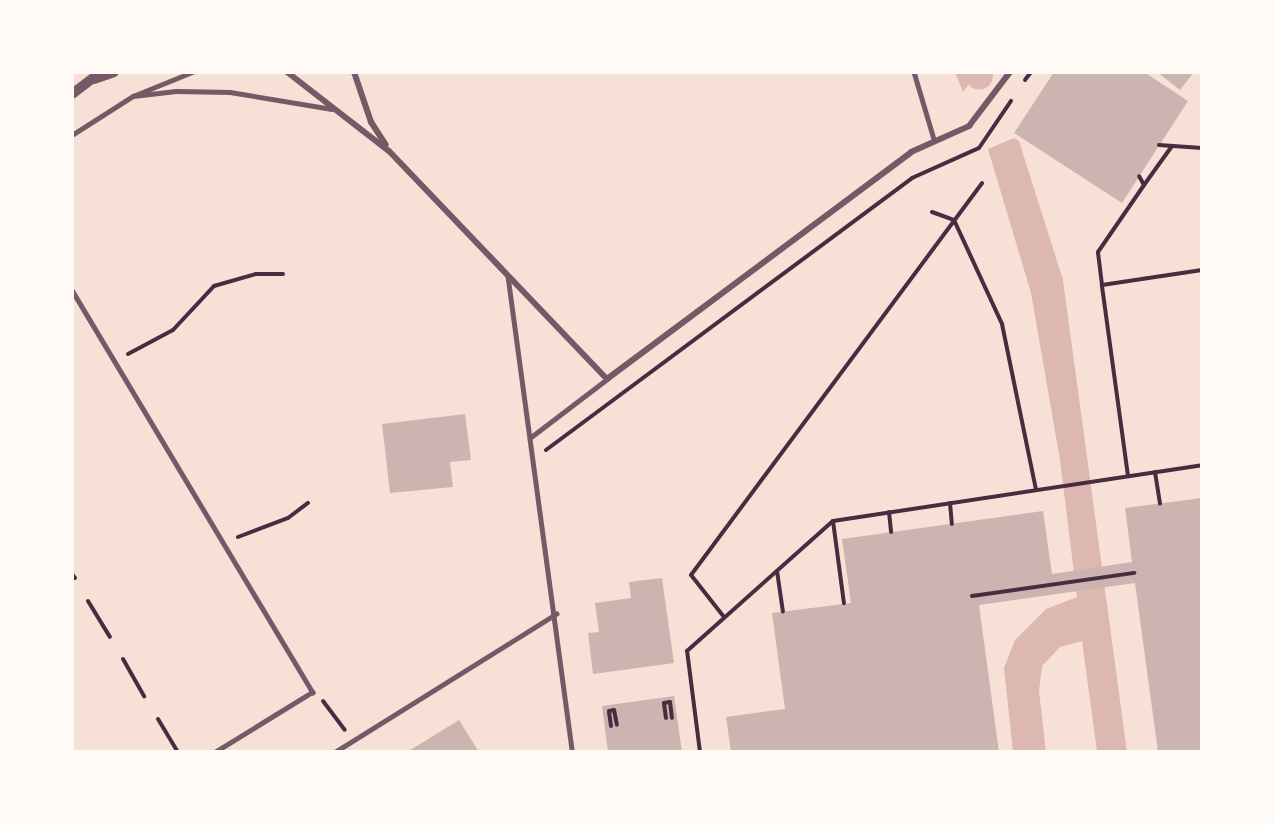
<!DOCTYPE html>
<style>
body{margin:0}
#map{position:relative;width:1274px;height:824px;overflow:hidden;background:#f7e1d7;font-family:"Open Sans",sans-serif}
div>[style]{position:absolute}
.water>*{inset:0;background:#dcb8b0}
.canal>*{height:27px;margin:-13.5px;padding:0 13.5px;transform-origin:13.5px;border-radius:13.5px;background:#dcb8b0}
.building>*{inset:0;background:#ccb4b1}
.path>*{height:4px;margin:-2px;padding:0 2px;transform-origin:2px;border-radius:2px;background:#4a2c40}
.service>*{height:4.5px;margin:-2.25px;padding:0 2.25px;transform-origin:2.25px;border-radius:2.25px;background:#755966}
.minor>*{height:6px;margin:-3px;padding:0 3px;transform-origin:3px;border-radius:3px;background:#755966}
.tertiary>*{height:10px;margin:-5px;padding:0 5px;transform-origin:5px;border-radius:5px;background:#755966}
span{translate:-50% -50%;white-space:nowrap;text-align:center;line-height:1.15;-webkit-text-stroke:4.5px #fffaf5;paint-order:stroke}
.frame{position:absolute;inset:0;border:74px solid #fffaf5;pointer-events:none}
</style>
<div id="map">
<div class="water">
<div style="clip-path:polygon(955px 72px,978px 72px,963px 92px)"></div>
<div style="clip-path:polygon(1014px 138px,1019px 141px,1063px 280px,1127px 752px,1097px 752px,1082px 641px,1060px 647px,1042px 666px,1039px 691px,1046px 752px,1013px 752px,1004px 668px,1015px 640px,1046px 609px,1077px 597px,1060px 460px,1031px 293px,988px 149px)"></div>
</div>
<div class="canal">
<div style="left:977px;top:72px;width:4px;rotate:63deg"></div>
</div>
<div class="building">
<div style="clip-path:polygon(1054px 72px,1144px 72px,1188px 101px,1122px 203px,1014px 133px)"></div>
<div style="clip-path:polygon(1157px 72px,1194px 72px,1180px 90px)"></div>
<div style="clip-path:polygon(465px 414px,471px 460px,450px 462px,453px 487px,390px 493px,382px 424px)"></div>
<div style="clip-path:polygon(1202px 498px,1202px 752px,1158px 752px,1135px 583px,979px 605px,999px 752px,731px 752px,726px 717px,785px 709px,772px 613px,851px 603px,842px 539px,1043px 511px,1052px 574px,1132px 562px,1125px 508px)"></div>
<div style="clip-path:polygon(662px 578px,674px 663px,593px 674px,588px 633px,599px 632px,595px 603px,631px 598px,629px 582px)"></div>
<div style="clip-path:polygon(674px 696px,682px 752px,608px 752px,602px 706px)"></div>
<div style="clip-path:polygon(459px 720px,479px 752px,407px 752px)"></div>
</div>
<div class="path">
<div style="left:1025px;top:80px;width:10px;rotate:-53deg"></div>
<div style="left:1159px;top:145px;width:43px;rotate:4deg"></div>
<div style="left:1144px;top:185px;width:48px;rotate:-54.3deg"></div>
<div style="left:932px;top:212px;width:23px;rotate:20deg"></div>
<div style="left:954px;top:220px;width:115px;rotate:65.2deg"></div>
<div style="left:1002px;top:324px;width:169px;rotate:78.4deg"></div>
<div style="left:1102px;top:285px;width:33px;rotate:-97deg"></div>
<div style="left:1098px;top:252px;width:81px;rotate:-55.5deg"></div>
<div style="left:1144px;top:185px;width:10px;rotate:-119deg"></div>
<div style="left:128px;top:354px;width:51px;rotate:-28.1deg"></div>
<div style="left:173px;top:330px;width:60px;rotate:-47deg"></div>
<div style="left:214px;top:286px;width:44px;rotate:-15.9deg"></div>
<div style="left:256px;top:274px;width:27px"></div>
<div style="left:546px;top:450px;width:456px;rotate:-36.6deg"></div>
<div style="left:912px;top:178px;width:73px;rotate:-24.1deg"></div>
<div style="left:979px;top:148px;width:57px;rotate:-55.8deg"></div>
<div style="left:1155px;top:472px;width:32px;rotate:81deg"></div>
<div style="left:1128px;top:476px;width:193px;rotate:-97.8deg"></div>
<div style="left:1102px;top:285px;width:101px;rotate:-8.5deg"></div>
<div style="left:950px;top:503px;width:21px;rotate:85deg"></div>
<div style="left:889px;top:512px;width:20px;rotate:84deg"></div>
<div style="left:833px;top:521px;width:83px;rotate:82.4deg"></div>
<div style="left:238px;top:537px;width:53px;rotate:-20.8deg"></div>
<div style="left:288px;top:518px;width:25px;rotate:-37deg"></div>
<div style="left:777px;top:571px;width:41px;rotate:81.7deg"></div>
<div style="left:72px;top:574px;width:5px;rotate:53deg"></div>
<div style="left:972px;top:596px;width:164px;rotate:-8.1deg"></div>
<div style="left:88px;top:601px;width:42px;rotate:58.6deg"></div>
<div style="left:724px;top:617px;width:53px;rotate:-128.2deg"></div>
<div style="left:691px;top:575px;width:488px;rotate:-53.4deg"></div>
<div style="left:123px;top:659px;width:43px;rotate:60.4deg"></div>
<div style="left:323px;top:701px;width:36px;rotate:53deg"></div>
<div style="left:666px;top:718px;width:15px;rotate:-98deg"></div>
<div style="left:664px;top:703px;width:6px;rotate:-9deg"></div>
<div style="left:670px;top:702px;width:16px;rotate:83deg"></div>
<div style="left:158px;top:719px;width:39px;rotate:59deg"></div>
<div style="left:611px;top:726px;width:15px;rotate:-98deg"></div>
<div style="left:609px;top:711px;width:5px;rotate:-11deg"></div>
<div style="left:614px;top:710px;width:15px;rotate:79deg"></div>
<div style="left:700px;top:752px;width:102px;rotate:-97.3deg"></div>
<div style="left:687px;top:651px;width:195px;rotate:-41.7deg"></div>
<div style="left:833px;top:521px;width:373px;rotate:-8.6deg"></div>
</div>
<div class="service">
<div style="left:914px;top:72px;width:70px;rotate:73.4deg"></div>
<div style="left:133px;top:96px;width:43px;rotate:-6.6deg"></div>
<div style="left:176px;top:91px;width:54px;rotate:1.1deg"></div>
<div style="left:230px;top:92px;width:103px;rotate:9.5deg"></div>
<div style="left:72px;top:135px;width:72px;rotate:-32.6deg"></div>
<div style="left:133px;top:96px;width:64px;rotate:-22.1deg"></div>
<div style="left:508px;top:276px;width:480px;rotate:82.3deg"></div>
<div style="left:72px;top:290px;width:469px;rotate:59.1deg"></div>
<div style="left:313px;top:692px;width:114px;rotate:148.3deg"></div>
<div style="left:531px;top:437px;width:96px;rotate:-37.3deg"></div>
<div style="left:335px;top:752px;width:261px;rotate:-32deg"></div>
</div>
<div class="minor">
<div style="left:287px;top:72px;width:129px;rotate:37.8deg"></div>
<div style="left:389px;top:151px;width:315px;rotate:46.3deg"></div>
<div style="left:607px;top:379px;width:379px;rotate:-36.7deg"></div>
<div style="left:911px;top:152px;width:64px;rotate:-24.1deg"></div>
<div style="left:969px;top:126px;width:68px;rotate:-52.8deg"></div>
<div style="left:354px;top:72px;width:53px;rotate:71.2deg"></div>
<div style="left:371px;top:122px;width:27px;rotate:57deg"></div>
</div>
<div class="tertiary">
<div style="left:94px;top:79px;width:21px;rotate:-19deg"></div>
<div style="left:72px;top:94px;width:36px;rotate:-37deg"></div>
</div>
<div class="frame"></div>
</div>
